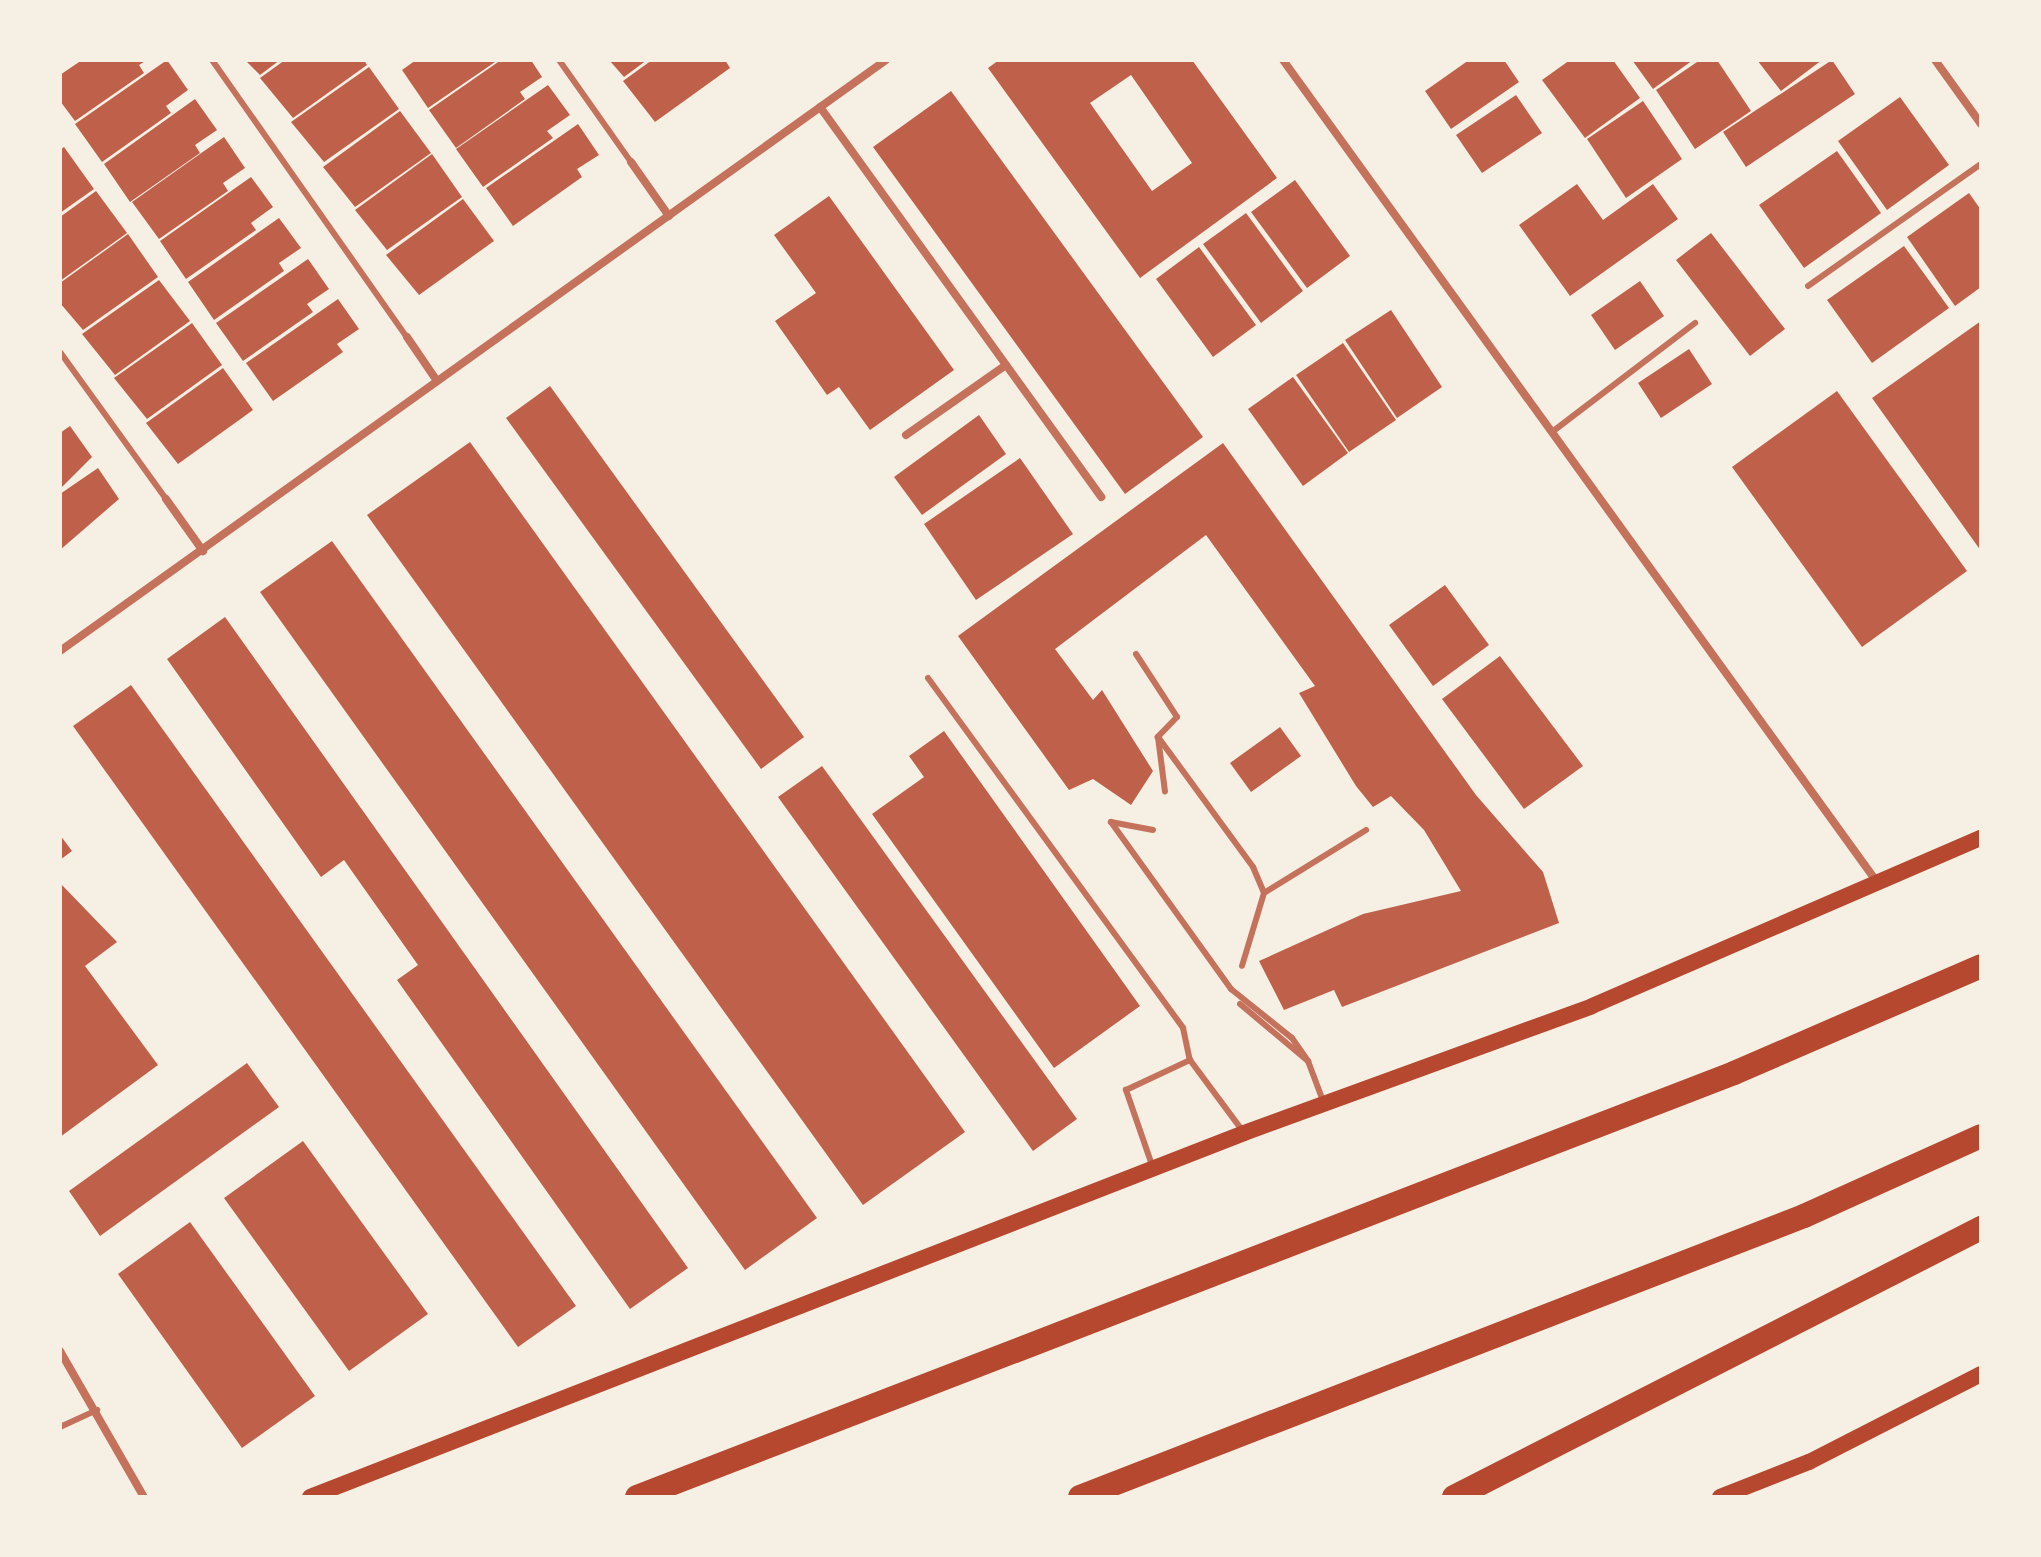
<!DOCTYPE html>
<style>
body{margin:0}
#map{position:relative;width:2041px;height:1557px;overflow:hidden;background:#f6efe4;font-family:Helvetica,sans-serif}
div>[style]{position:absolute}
.building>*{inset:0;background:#bf614a}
.service>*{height:6px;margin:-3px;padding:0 3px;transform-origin:3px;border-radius:3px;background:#c5725c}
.minor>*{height:8px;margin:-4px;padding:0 4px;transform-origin:4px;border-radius:4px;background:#c5725c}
.secondary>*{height:16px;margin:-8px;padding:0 8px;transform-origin:8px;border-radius:8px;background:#b5482f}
.motorway>*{height:24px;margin:-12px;padding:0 12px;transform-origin:12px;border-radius:12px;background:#b5482f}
span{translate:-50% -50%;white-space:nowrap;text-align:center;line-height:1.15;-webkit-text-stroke:6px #f6efe4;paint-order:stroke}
.frame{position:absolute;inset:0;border:62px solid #f6efe4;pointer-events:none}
</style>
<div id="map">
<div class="building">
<div style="clip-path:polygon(82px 60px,147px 60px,139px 65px,144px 73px,75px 121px,60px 101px,60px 75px)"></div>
<div style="clip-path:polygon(167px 60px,188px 90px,166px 106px,171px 113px,102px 162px,75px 124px)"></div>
<div style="clip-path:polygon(245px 60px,280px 60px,260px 75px)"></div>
<div style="clip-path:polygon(285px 60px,364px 60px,367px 65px,293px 118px,260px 78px)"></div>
<div style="clip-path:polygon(416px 60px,498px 60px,428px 108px,402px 70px)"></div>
<div style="clip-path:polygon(501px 60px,531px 60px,542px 77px,520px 92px,525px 99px,456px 148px,429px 110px)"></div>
<div style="clip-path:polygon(609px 60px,647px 60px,624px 77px)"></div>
<div style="clip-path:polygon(652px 60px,725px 60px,730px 68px,655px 122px,623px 81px)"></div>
<div style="clip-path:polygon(evenodd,999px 60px,1192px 60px,1277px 178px,1140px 278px,988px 68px,999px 60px,1131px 75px,1192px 163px,1152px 191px,1090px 103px,1131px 75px)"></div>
<div style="clip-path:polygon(1469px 60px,1504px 60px,1519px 82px,1451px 129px,1425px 91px)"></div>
<div style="clip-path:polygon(1570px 60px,1613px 60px,1640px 98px,1585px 138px,1542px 80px)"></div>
<div style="clip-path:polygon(1632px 60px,1693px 60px,1653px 89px)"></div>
<div style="clip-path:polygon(1700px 60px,1717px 60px,1751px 111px,1695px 149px,1656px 90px)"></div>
<div style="clip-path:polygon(1757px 60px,1822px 60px,1781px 91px)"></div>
<div style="clip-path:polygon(1832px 60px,1855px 94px,1746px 167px,1723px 132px)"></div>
<div style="clip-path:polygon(369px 67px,399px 109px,324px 162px,291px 122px)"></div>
<div style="clip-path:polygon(548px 85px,570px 115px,547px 131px,553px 138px,483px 187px,456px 149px)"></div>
<div style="clip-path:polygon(951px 91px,1203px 437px,1125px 494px,873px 147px)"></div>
<div style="clip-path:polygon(1516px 95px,1542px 133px,1482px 173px,1456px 135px)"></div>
<div style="clip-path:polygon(1900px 97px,1949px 165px,1887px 210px,1838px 141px)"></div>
<div style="clip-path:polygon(195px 99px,217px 130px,195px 145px,200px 153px,130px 202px,104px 164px)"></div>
<div style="clip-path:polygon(1643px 101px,1682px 159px,1626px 198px,1587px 139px)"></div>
<div style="clip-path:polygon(400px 111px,431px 153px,355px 207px,323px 167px)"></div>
<div style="clip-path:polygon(578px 124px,599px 155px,577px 169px,582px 177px,513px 226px,486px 188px)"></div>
<div style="clip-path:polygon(224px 137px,245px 168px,223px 183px,228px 191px,159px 239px,132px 202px)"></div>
<div style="clip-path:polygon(64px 147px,94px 189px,60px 213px,60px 150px)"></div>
<div style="clip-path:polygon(1837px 151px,1881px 213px,1804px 268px,1759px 205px)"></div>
<div style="clip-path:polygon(432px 154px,462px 197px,387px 250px,355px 210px)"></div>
<div style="clip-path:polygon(251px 177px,273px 207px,251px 223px,256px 230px,186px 279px,160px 241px)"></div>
<div style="clip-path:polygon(1295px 180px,1350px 256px,1307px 288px,1251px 212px)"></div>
<div style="clip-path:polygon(1577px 184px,1603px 220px,1653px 184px,1678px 219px,1570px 296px,1519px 225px)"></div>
<div style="clip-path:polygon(96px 191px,127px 233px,60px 281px,60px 217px)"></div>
<div style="clip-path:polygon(1969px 193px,1981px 210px,1981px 287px,1955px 306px,1907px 237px)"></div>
<div style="clip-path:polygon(829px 196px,954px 370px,870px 430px,839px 387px,827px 395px,775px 321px,816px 293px,774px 235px)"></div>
<div style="clip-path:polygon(463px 199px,494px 241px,419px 295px,386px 255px)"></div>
<div style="clip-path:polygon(1246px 213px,1303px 291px,1261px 323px,1203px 244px)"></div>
<div style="clip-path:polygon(279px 218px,301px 248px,279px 263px,284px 271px,214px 320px,188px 282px)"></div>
<div style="clip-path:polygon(1711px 233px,1785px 329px,1750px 356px,1676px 260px)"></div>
<div style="clip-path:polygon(128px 234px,158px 277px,83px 330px,60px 303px,60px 283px)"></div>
<div style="clip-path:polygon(1904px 246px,1949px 308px,1872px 363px,1827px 300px)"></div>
<div style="clip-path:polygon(1199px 247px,1256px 325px,1213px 357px,1156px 279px)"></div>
<div style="clip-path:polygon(308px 259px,329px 289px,307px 304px,313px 312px,243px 361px,216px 323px)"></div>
<div style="clip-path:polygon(159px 280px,190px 321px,115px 375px,82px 334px)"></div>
<div style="clip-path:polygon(1640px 281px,1664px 316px,1615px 350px,1591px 315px)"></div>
<div style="clip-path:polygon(338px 299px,359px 329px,337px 344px,343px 352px,273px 401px,246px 363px)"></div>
<div style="clip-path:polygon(1391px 310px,1442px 387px,1397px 418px,1345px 340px)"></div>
<div style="clip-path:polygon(1981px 321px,1981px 551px,1872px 398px)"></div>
<div style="clip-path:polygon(192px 323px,222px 365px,147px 419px,114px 378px)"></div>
<div style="clip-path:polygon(1343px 343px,1396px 420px,1349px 452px,1296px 375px)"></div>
<div style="clip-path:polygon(1689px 349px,1712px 384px,1661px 418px,1638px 383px)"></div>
<div style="clip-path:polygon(223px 368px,253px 410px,178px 464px,146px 423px)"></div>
<div style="clip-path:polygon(1293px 377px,1348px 453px,1303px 486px,1248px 409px)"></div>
<div style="clip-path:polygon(550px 386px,804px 737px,761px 769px,506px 418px)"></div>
<div style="clip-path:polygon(1837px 391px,1967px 571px,1862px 647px,1732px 467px)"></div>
<div style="clip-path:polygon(979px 415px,1006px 454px,922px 515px,894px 477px)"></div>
<div style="clip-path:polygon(70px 426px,92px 457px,60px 489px,60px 433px)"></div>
<div style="clip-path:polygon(470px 442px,965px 1132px,863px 1205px,367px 515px)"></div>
<div style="clip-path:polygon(1223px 443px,1476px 795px,1543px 872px,1559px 923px,1342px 1007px,1334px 990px,1284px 1010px,1259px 961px,1363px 914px,1461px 891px,1424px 830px,1391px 796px,1373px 807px,1356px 786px,1299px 693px,1315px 686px,1206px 535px,1055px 649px,1093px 700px,1102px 690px,1153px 771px,1131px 805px,1093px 779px,1069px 790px,958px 636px)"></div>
<div style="clip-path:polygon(1020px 458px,1073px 534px,976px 600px,924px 524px)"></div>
<div style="clip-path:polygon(98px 468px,119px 499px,60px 550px,60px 494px)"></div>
<div style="clip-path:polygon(332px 541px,817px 1218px,745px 1270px,260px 592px)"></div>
<div style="clip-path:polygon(1445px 585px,1489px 645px,1433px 686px,1389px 625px)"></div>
<div style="clip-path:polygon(225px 617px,688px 1268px,630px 1309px,397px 980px,418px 965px,344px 860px,321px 877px,167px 659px)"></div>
<div style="clip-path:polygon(1500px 656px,1583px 766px,1524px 809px,1442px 699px)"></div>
<div style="clip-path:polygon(131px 685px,576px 1306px,518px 1347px,73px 726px)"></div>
<div style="clip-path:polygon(1280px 727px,1301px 756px,1251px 792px,1230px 763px)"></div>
<div style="clip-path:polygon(944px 731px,1140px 1006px,1054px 1068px,872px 814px,924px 777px,909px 756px)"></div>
<div style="clip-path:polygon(822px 766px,1077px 1119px,1033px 1151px,778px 797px)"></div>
<div style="clip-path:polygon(60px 835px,72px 851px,60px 860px)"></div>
<div style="clip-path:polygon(60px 883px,117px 942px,85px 966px,158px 1065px,60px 1137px)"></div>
<div style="clip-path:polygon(247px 1063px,279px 1107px,100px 1236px,69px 1191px)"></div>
<div style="clip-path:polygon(303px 1141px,428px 1314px,349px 1371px,224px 1198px)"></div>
<div style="clip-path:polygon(190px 1222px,315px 1396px,242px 1448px,118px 1274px)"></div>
</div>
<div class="service">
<div style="left:212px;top:60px;width:339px;rotate:54.9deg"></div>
<div style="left:559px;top:60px;width:125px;rotate:54.8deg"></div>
<div style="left:1808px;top:286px;width:212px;rotate:-35.2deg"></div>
<div style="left:60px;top:352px;width:181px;rotate:54.2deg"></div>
<div style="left:1552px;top:432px;width:180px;rotate:-37.3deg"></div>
<div style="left:1136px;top:654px;width:75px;rotate:56.9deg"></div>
<div style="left:1177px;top:717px;width:28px;rotate:134deg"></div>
<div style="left:1158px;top:737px;width:161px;rotate:53.8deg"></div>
<div style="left:1253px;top:867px;width:28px;rotate:67deg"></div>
<div style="left:1264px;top:893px;width:76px;rotate:106.8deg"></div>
<div style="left:928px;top:678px;width:433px;rotate:53.9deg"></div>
<div style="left:1183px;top:1028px;width:33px;rotate:78deg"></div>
<div style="left:1158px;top:737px;width:55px;rotate:82.7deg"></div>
<div style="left:1153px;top:830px;width:43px;rotate:-169.2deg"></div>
<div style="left:1111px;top:822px;width:206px;rotate:54.3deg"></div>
<div style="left:1231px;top:989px;width:78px;rotate:38.8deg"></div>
<div style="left:1292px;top:1038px;width:28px;rotate:55deg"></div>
<div style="left:1264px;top:893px;width:120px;rotate:-31.7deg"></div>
<div style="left:1240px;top:1004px;width:89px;rotate:40deg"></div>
<div style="left:1308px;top:1061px;width:43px;rotate:69.4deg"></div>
<div style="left:1153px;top:1168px;width:83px;rotate:-109.1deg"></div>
<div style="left:1126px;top:1090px;width:71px;rotate:-25.1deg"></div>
<div style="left:1190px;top:1060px;width:87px;rotate:53.4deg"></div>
<div style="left:60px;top:1427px;width:41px;rotate:-24.7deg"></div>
</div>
<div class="minor">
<div style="left:1283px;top:60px;width:1018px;rotate:54.15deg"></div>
<div style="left:1935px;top:60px;width:79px;rotate:54.3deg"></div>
<div style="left:820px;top:107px;width:481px;rotate:54.2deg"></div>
<div style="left:631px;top:162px;width:66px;rotate:54.9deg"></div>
<div style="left:407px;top:337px;width:53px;rotate:55.7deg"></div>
<div style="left:906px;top:435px;width:122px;rotate:-35deg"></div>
<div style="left:166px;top:499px;width:64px;rotate:54.6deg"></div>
<div style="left:60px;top:651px;width:1016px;rotate:-35.58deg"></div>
<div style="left:60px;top:1351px;width:168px;rotate:60.1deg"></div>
</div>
<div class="secondary">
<div style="left:310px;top:1497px;width:1002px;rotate:-21.29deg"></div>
<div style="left:1244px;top:1133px;width:370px;rotate:-20deg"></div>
<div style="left:1592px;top:1006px;width:424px;rotate:-23.4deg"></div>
<div style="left:1720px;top:1497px;width:96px;rotate:-21.5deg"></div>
<div style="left:1809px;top:1462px;width:193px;rotate:-27.1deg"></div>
</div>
<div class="motorway">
<div style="left:637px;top:1497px;width:1176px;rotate:-21.13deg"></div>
<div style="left:1734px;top:1073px;width:269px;rotate:-23.4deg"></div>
<div style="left:1080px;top:1497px;width:777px;rotate:-21.21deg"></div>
<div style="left:1804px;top:1216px;width:194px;rotate:-24.3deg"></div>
<div style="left:1454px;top:1497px;width:592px;rotate:-27.04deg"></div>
</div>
<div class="frame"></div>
</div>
